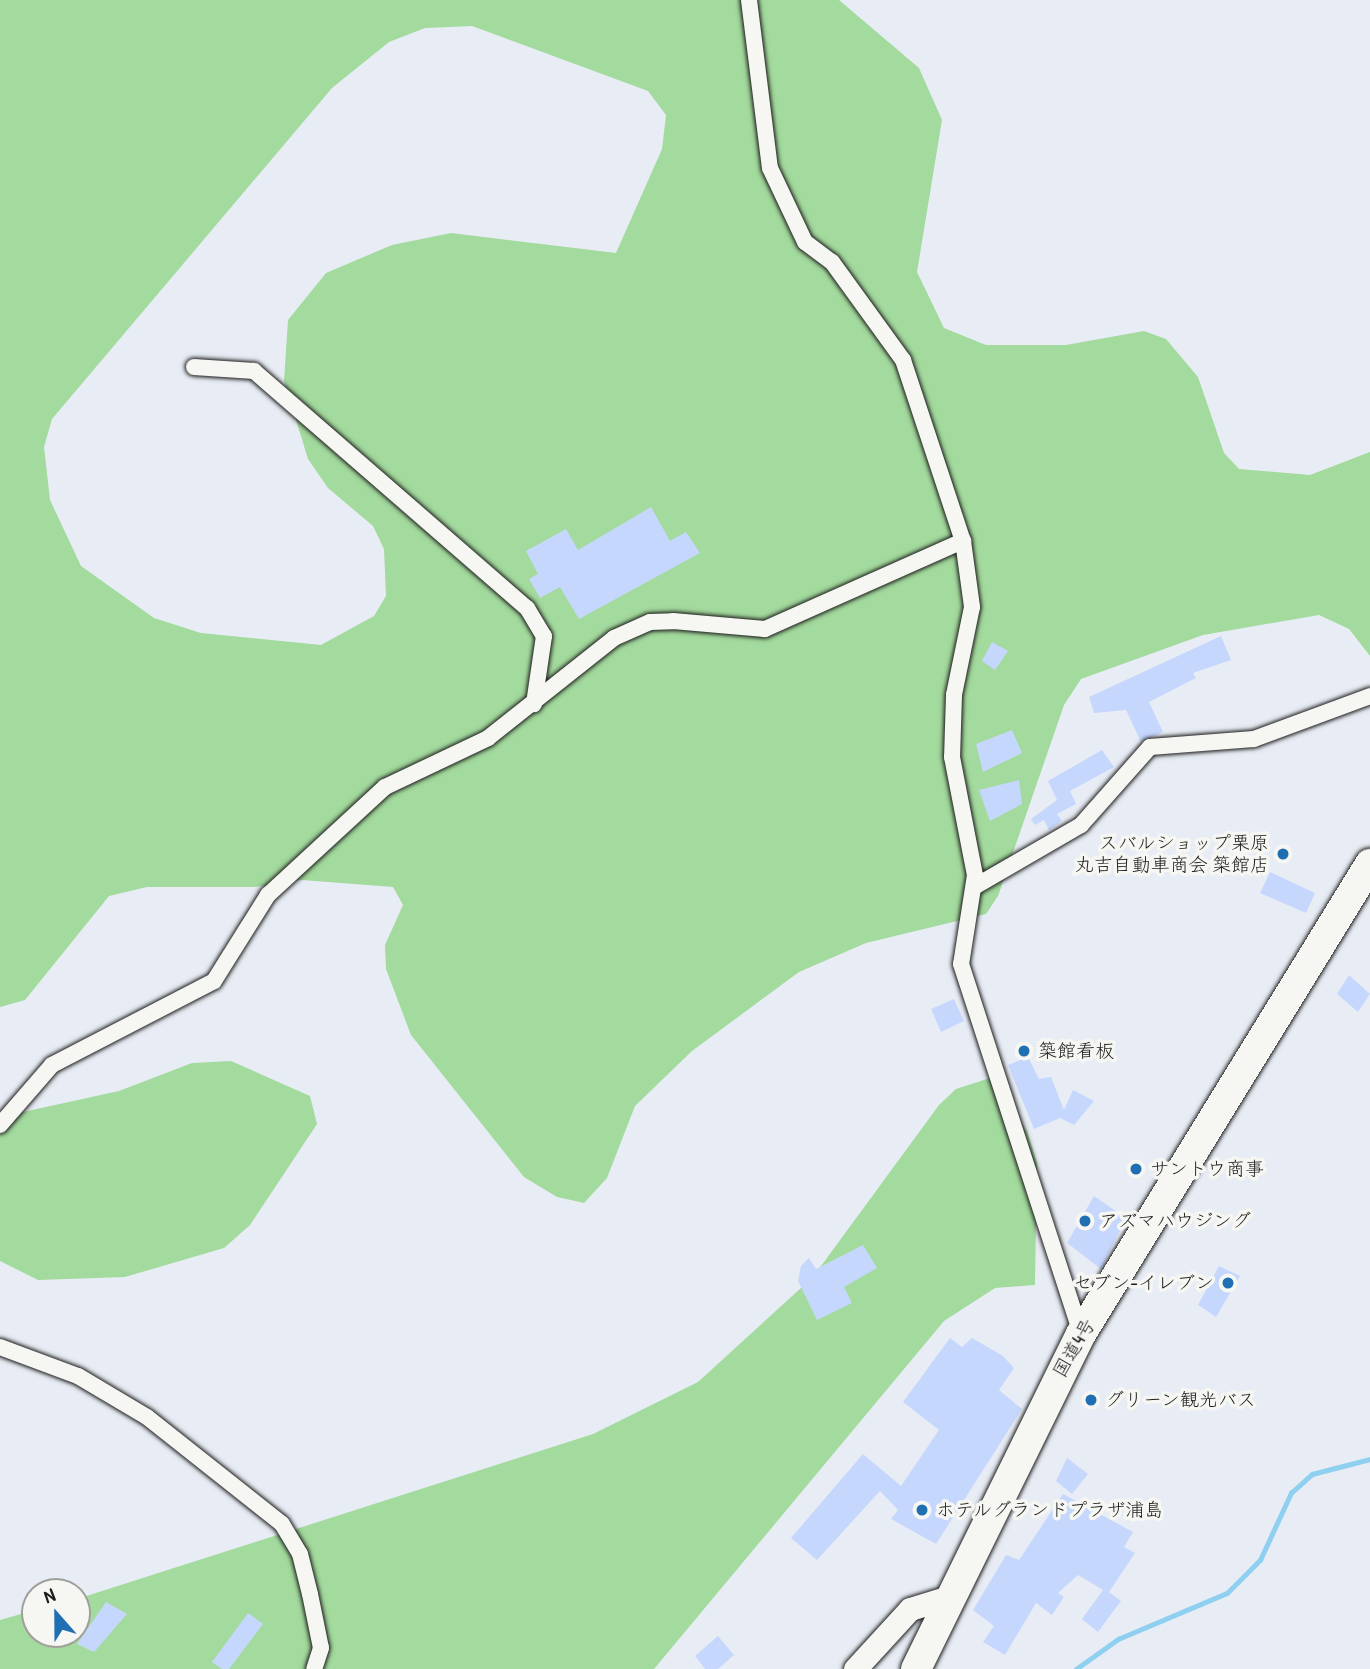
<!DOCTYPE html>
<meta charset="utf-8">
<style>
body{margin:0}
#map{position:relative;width:1370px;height:1669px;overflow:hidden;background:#e8edf5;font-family:"Patrick Hand","Klee One",sans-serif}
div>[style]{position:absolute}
.green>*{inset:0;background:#a3da9d}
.stream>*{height:4.5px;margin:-2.25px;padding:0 2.25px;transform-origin:2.25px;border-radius:2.25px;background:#8fd0f0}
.building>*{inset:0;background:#c6d7fd}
.roads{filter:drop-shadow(0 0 2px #1c1c1c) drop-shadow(0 0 2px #1c1c1c)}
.street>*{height:16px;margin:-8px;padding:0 8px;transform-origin:8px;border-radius:8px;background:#f6f6f2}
.secondary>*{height:23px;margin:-11.5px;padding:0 11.5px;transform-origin:11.5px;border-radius:11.5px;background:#f6f6f2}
.highway>*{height:30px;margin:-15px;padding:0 15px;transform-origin:15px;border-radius:15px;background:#f6f6f2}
.dots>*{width:19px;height:19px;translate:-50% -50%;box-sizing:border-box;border:4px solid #f6f6f2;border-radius:50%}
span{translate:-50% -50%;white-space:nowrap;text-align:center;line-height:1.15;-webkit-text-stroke:7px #f6f6f2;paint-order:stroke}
.poi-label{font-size:19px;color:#1c1c1c}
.right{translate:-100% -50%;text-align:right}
.left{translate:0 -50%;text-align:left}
.street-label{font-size:19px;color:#1c1c1c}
.north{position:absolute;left:21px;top:1578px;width:70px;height:70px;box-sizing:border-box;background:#f6f6f2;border:2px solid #9f9f9c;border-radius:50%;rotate:339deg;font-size:19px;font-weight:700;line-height:28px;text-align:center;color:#1c1c1c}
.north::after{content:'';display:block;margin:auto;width:24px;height:32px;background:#1f6fb2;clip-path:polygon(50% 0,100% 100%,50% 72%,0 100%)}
</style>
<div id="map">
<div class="green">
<div style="clip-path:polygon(evenodd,0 0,839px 0,919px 68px,942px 120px,917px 272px,944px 328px,986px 345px,1066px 345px,1144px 331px,1166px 339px,1198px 377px,1224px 453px,1239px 469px,1310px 475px,1370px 452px,1370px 656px,1349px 629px,1319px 615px,1203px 635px,1081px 679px,1064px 705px,998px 896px,986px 914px,866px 943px,799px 972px,692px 1051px,635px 1106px,607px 1178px,584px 1203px,557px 1197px,524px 1177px,411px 1035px,386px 969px,385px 945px,403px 905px,393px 887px,302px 880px,255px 887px,147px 887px,109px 896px,25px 1000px,0 1007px,0 0,472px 26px,648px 91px,666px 115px,662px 149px,616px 253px,451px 233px,392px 245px,326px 273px,288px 320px,284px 381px,308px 459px,328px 488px,373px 526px,384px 549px,386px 596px,374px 616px,321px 645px,201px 633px,154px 618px,81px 566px,50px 500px,44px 447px,52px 419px,332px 88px,389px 42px,425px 28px,472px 26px)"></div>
<div style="clip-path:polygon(231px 1061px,310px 1096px,317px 1124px,250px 1225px,224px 1248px,125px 1277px,38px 1280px,0 1261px,0 1117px,119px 1091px,192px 1063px)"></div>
<div style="clip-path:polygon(990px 1078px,1027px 1131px,1037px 1163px,1035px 1285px,995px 1288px,944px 1321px,654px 1669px,0 1669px,0 1620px,35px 1610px,35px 1634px,77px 1634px,77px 1599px,593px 1434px,698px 1382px,813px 1277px,939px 1105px,956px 1089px)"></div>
</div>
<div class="stream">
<div style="left:1076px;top:1669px;width:52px;rotate:-35.5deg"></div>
<div style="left:1118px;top:1639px;width:118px;rotate:-22.9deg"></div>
<div style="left:1227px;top:1593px;width:47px;rotate:-45deg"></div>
<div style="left:1260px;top:1560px;width:74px;rotate:-65.2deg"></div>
<div style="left:1291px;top:1493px;width:28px;rotate:-42deg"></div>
<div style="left:1312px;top:1474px;width:60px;rotate:-14.5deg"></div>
</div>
<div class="building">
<div style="clip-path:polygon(651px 507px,670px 541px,686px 532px,700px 553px,579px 619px,560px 587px,540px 598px,529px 579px,538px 574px,526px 551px,566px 529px,578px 550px)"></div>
<div style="clip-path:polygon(1221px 636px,1231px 660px,1193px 673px,1196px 678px,1149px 702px,1163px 732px,1141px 742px,1126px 710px,1094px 713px,1089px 697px)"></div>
<div style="clip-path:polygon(992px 642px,1008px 651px,995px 670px,982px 661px)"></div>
<div style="clip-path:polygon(1012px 730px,1022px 753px,983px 772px,976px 744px)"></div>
<div style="clip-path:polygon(1102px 750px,1114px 767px,1070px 791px,1076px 804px,1057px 814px,1062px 821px,1049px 830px,1044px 820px,1035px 825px,1031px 819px,1057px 800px,1048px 781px)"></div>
<div style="clip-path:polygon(1019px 780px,1022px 804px,990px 821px,979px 790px)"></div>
<div style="clip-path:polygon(1270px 872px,1315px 893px,1306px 913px,1260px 893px)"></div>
<div style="clip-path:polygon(1349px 975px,1370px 994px,1358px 1012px,1337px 994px)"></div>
<div style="clip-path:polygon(954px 999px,964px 1021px,941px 1032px,931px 1009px)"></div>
<div style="clip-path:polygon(1028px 1057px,1039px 1079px,1051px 1077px,1064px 1110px,1073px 1090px,1094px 1101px,1074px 1125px,1060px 1118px,1034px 1129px,1008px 1065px)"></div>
<div style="clip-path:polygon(1094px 1196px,1126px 1218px,1101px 1269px,1067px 1243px)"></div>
<div style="clip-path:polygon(863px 1245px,877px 1268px,844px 1287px,852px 1303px,817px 1320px,798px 1281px,801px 1266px,809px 1258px,816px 1269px)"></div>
<div style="clip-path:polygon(1219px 1266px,1240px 1276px,1216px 1317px,1198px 1305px)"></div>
<div style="clip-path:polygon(950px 1338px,962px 1347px,972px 1338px,1003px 1356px,1014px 1368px,999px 1390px,1022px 1409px,936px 1544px,891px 1519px,898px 1510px,880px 1491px,817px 1560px,791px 1538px,863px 1454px,901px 1486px,939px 1430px,903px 1402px)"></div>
<div style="clip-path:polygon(1067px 1458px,1088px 1474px,1072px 1494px,1056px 1481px)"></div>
<div style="clip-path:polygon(1063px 1494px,1133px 1532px,1124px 1547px,1135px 1553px,1109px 1592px,1121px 1601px,1098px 1632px,1082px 1619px,1103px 1590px,1078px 1575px,1058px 1593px,1064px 1597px,1052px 1615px,1036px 1603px,1005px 1655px,983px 1642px,994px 1626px,973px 1610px,1006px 1555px,1019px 1560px)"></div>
<div style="clip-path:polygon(106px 1602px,127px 1614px,94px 1652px,77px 1644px)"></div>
<div style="clip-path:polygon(248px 1613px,263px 1624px,229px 1669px,222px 1669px,212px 1662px)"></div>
<div style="clip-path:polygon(718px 1636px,734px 1655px,718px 1669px,705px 1669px,695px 1656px)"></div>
</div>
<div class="roads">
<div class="street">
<div style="left:749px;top:0;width:169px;rotate:82.9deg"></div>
<div style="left:770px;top:168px;width:82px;rotate:64.7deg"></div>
<div style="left:805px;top:242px;width:34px;rotate:37deg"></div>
<div style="left:832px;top:262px;width:121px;rotate:54.1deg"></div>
<div style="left:903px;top:360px;width:191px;rotate:71.7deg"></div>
<div style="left:963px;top:541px;width:67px;rotate:82.2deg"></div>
<div style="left:972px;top:607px;width:90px;rotate:101.6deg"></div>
<div style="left:954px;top:695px;width:62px;rotate:91.8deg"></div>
<div style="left:952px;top:757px;width:120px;rotate:79deg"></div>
<div style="left:975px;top:875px;width:90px;rotate:98.9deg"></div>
<div style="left:961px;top:964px;width:389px;rotate:72deg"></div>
<div style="left:194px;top:367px;width:60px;rotate:3.8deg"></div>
<div style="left:254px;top:371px;width:362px;rotate:41deg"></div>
<div style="left:527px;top:608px;width:33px;rotate:59deg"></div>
<div style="left:544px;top:636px;width:69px;rotate:98.4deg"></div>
<div style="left:974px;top:887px;width:124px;rotate:-30.1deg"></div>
<div style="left:1081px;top:825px;width:104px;rotate:-48.5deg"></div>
<div style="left:1150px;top:747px;width:104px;rotate:-4.4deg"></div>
<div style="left:1254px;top:739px;width:124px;rotate:-20.3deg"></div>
<div style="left:0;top:1125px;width:79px;rotate:-49.1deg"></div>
<div style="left:52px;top:1065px;width:182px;rotate:-27.4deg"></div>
<div style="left:214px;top:981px;width:102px;rotate:-57.9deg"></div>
<div style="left:268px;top:895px;width:159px;rotate:-42.7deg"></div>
<div style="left:385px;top:787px;width:114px;rotate:-25.4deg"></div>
<div style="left:488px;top:738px;width:161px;rotate:-38.4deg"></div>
<div style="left:614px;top:638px;width:39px;rotate:-24deg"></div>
<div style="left:650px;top:622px;width:23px;rotate:-2deg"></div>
<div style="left:673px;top:621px;width:92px;rotate:5deg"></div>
<div style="left:765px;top:629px;width:217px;rotate:-24deg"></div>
<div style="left:0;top:1347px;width:83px;rotate:20.4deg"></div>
<div style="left:78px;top:1376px;width:80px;rotate:30.7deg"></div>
<div style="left:147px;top:1417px;width:172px;rotate:38.4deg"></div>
<div style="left:282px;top:1524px;width:35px;rotate:59deg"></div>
<div style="left:300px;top:1554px;width:41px;rotate:76deg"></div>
<div style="left:310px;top:1594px;width:55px;rotate:78.5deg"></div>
<div style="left:321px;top:1648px;width:22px;rotate:108deg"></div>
</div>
<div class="secondary">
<div style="left:855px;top:1669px;width:81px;rotate:-47.5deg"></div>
<div style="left:910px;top:1609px;width:39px;rotate:-17deg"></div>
</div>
<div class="highway">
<div style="left:916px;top:1669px;width:373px;rotate:-63.8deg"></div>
<div style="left:1081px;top:1334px;width:552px;rotate:-58.41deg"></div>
</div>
</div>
<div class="dots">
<div style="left:1283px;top:854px;background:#1f6fb2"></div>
<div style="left:1024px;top:1051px;background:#1f6fb2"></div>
<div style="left:1136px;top:1169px;background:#1f6fb2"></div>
<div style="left:1085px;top:1221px;background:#1f6fb2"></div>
<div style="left:1228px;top:1283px;background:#1f6fb2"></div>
<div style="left:1091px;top:1400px;background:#1f6fb2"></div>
<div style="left:922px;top:1510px;background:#1f6fb2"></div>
</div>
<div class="poi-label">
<span class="right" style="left:1269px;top:854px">スバルショップ栗原<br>丸吉自動車商会 築館店</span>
<span class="left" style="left:1038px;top:1051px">築館看板</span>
<span class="left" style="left:1150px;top:1169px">サントウ商事</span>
<span class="left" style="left:1099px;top:1221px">アズマハウジング</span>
<span class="right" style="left:1214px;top:1283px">セブン-イレブン</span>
<span class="left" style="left:1105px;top:1400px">グリーン観光バス</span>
<span class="left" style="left:936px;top:1510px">ホテルグランドプラザ浦島</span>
</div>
<div class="street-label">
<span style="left:1074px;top:1348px;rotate:-60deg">国道4号</span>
</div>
<div class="north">N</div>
</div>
